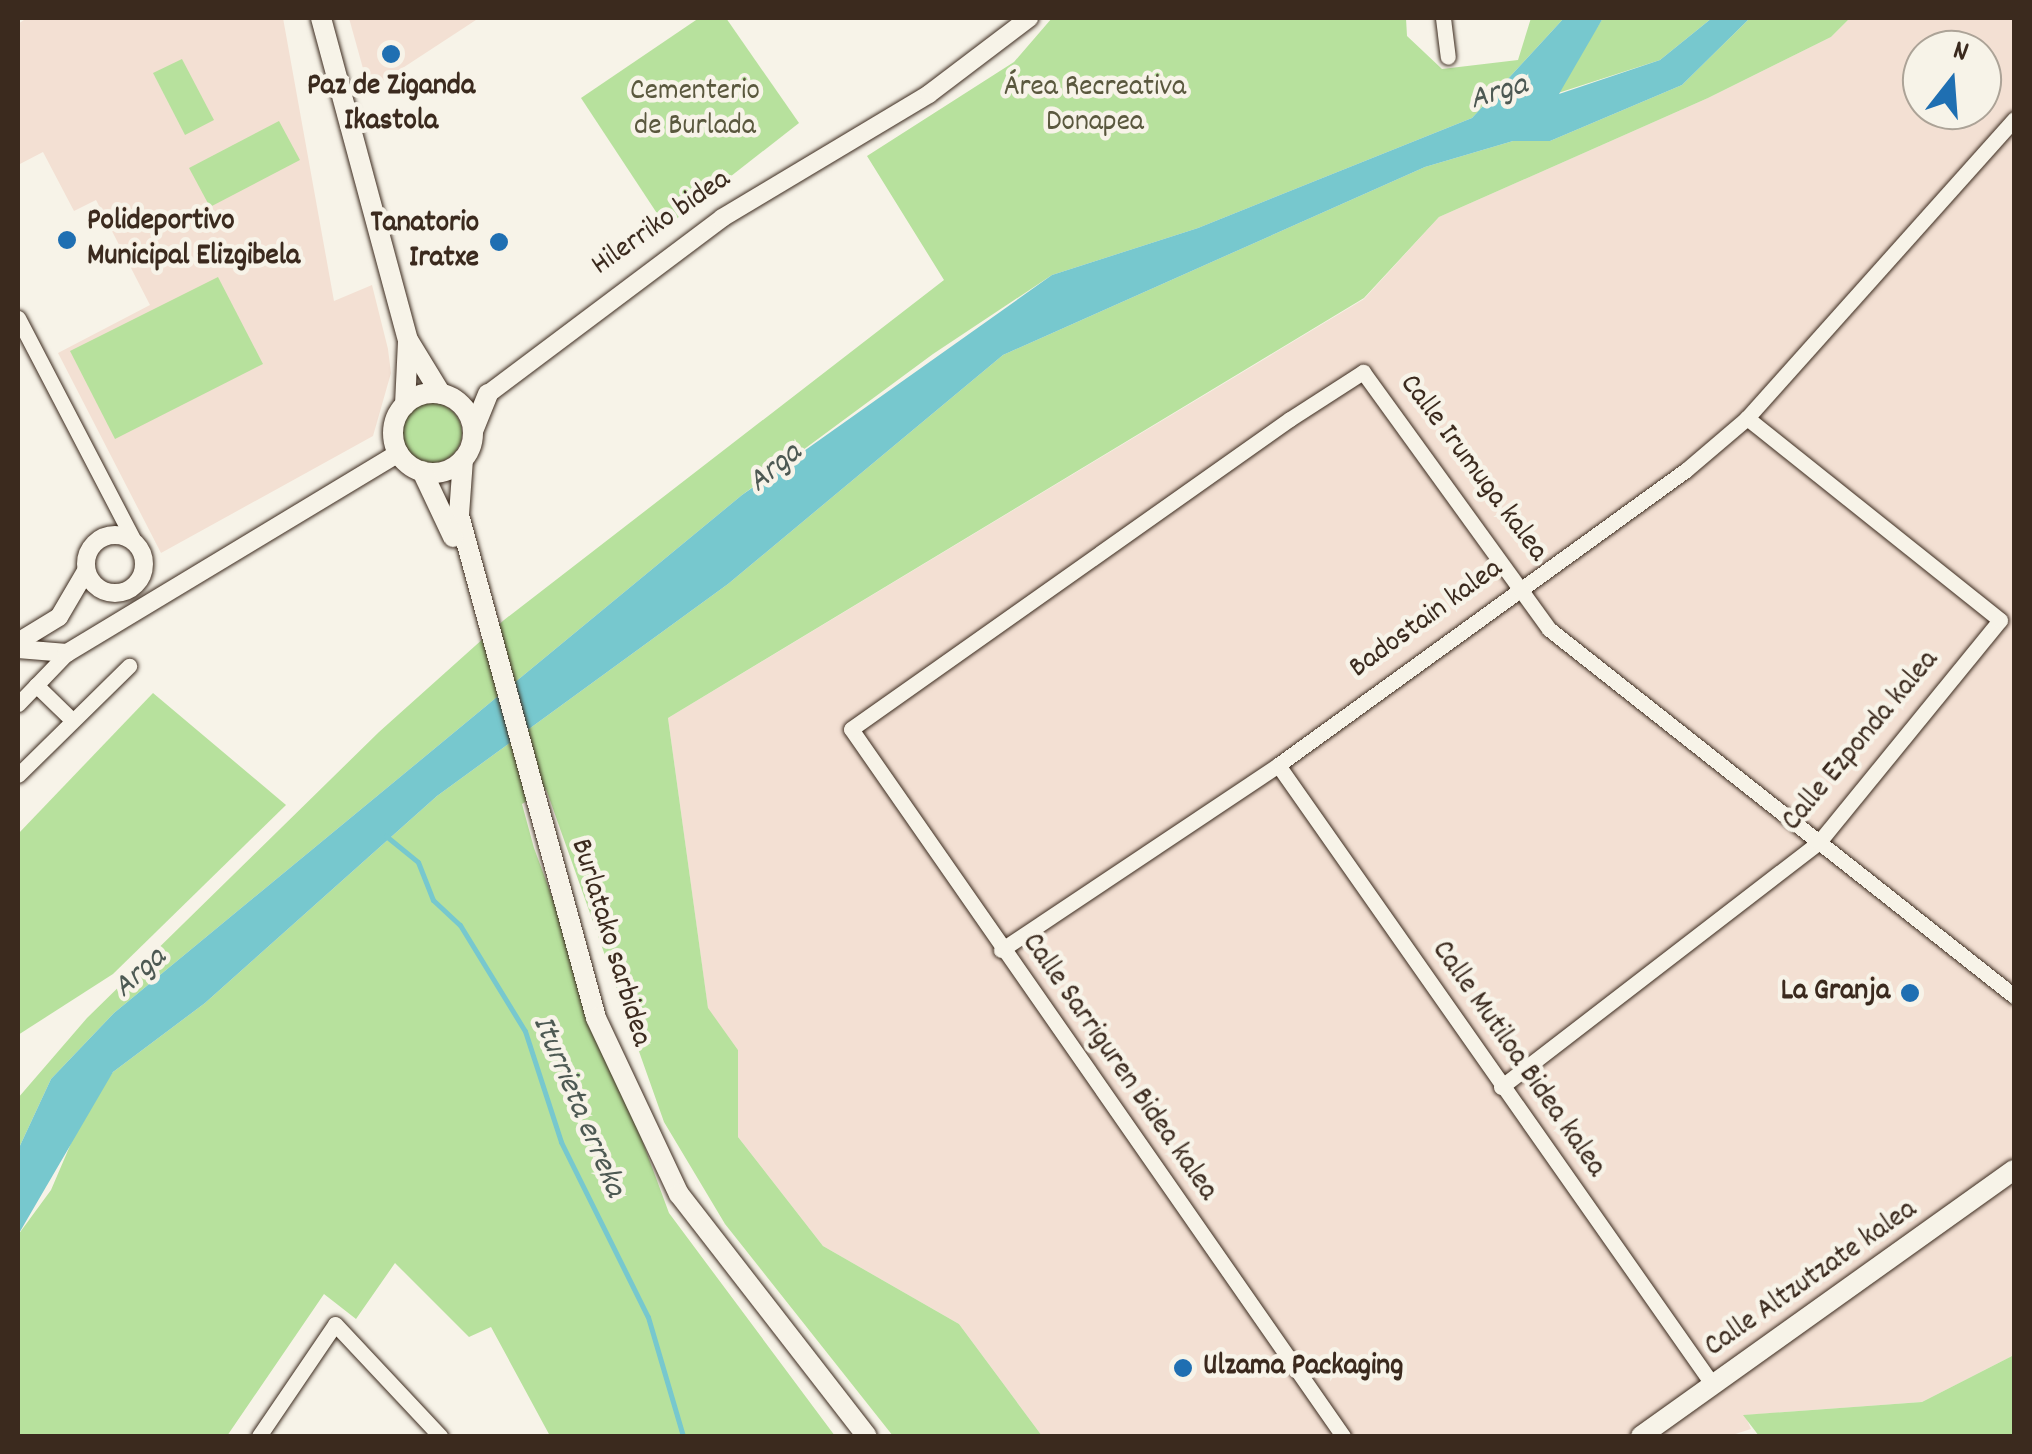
<!DOCTYPE html>
<meta charset="utf-8">
<style>
body{margin:0}
#map{position:relative;width:2032px;height:1454px;overflow:hidden;background:#f7f3e8;font-family:Dekko,sans-serif}
div>[style]{position:absolute}
.built>*{inset:0;background:#f3e0d3}
.green>*{inset:0;background:#b7e19d}
.round{border-radius:50%}
.water>*{inset:0;background:#77c8ce}
.stream>*{height:5px;margin:-2.5px;padding:0 2.5px;transform-origin:2.5px;border-radius:2.5px;background:#77c8ce}
.roads{filter:drop-shadow(0 0 2px #3b2a1e) drop-shadow(0 0 2px #3b2a1e)}
.minor>*{height:15px;margin:-7.5px;padding:0 7.5px;transform-origin:7.5px;border-radius:7.5px;background:#f7f3e8}
.tertiary>*{height:18px;margin:-9px;padding:0 9px;transform-origin:9px;border-radius:9px;background:#f7f3e8}
.tertiary>.ring{margin:-9px;padding:0;box-sizing:content-box;background:none;border:18px solid #f7f3e8;border-radius:50%}
.secondary>*{height:20px;margin:-10px;padding:0 10px;transform-origin:10px;border-radius:10px;background:#f7f3e8}
.secondary>.ring{margin:-10px;padding:0;box-sizing:content-box;background:none;border:20px solid #f7f3e8;border-radius:50%}
.dots>*{width:28px;height:28px;translate:-50% -50%;box-sizing:border-box;border:5px solid #f7f3e8;border-radius:50%}
span{translate:-50% -50%;white-space:nowrap;text-align:center;line-height:1.15;-webkit-text-stroke:9px #f7f3e8;paint-order:stroke}
.poi-label{font-size:30px;color:#3b2a1e;font-weight:700}
.left{translate:0 -50%;text-align:left}
.right{translate:-100% -50%;text-align:right}
.park-label{font-size:30px;color:#5a583e}
.street-label{font-size:30px;color:#3b2a1e}
.water-label{font-size:32px;color:#4d5953;font-style:italic}
.frame{position:absolute;inset:0;border:20px solid #3b2a1e;pointer-events:none}
.north{position:absolute;left:1902px;top:30px;width:100px;height:100px;box-sizing:border-box;background:#f7f3e8;border:2px solid #aca397;border-radius:50%;rotate:17deg;font-size:28px;font-weight:700;line-height:40px;text-align:center;color:#3b2a1e}
.north::after{content:'';display:block;margin:auto;width:35px;height:45px;background:#1f6fb2;clip-path:polygon(50% 0,100% 100%,50% 72%,0 100%)}
</style>
<div id="map">
<div class="built">
<div style="clip-path:polygon(27px 18px,283px 18px,334px 301px,372px 285px,388px 349px,391px 373px,373px 436px,161px 553px,58px 353px,150px 305px,96px 200px,74px 211px,43px 152px,18px 165px,18px 24px)"></div>
<div style="clip-path:polygon(349px 18px,479px 18px,369px 90px)"></div>
<div style="clip-path:polygon(evenodd,1850px 18px,2014px 18px,2014px 1355px,1922px 1402px,1745px 1415px,1751px 1429px,1729px 1436px,1042px 1436px,959px 1324px,823px 1246px,738px 1137px,738px 1050px,708px 1009px,668px 718px,1364px 299px,1439px 217px,1708px 98px,1831px 37px,1850px 18px,1922px 50px,1982px 50px,1982px 110px,1922px 110px,1922px 50px)"></div>
</div>
<div class="green">
<div style="clip-path:polygon(699px 18px,726px 18px,799px 123px,666px 227px,581px 98px)"></div>
<div style="clip-path:polygon(1052px 18px,1406px 18px,1407px 36px,1442px 69px,1518px 60px,1531px 18px,1564px 18px,1472px 118px,1198px 228px,1052px 275px,933px 354px,742px 495px,114px 1013px,51px 1079px,18px 1150px,18px 1098px,87px 1018px,379px 732px,504px 620px,944px 280px,867px 156px,1014px 62px)"></div>
<div style="clip-path:polygon(1603px 18px,1712px 18px,1660px 60px,1555px 94px)"></div>
<div style="clip-path:polygon(1750px 18px,1850px 18px,1831px 37px,1708px 98px,1439px 217px,1364px 298px,668px 718px,708px 1008px,738px 1050px,738px 1137px,823px 1246px,959px 1324px,1042px 1436px,893px 1436px,725px 1224px,664px 1122px,546px 789px,522px 804px,534px 848px,669px 1213px,835px 1436px,550px 1436px,491px 1327px,469px 1337px,395px 1263px,356px 1319px,324px 1294px,227px 1436px,18px 1436px,18px 1235px,51px 1190px,87px 1106px,113px 1072px,205px 1003px,437px 796px,728px 584px,1003px 355px,1425px 167px,1513px 141px,1550px 141px,1682px 85px)"></div>
<div style="clip-path:polygon(182px 59px,214px 120px,185px 135px,153px 73px)"></div>
<div style="clip-path:polygon(279px 121px,300px 160px,210px 207px,189px 168px)"></div>
<div style="clip-path:polygon(218px 277px,263px 364px,115px 439px,70px 351px)"></div>
<div class="round" style="left:402px;top:403px;width:60px;height:60px"></div>
<div style="clip-path:polygon(153px 693px,286px 805px,113px 974px,18px 1035px,18px 834px)"></div>
<div style="clip-path:polygon(2014px 1355px,2014px 1436px,1759px 1436px,1743px 1415px,1922px 1402px)"></div>
</div>
<div class="water">
<div style="clip-path:polygon(1564px 18px,1603px 18px,1559px 94px,1660px 60px,1712px 18px,1750px 18px,1682px 85px,1550px 141px,1513px 141px,1425px 167px,1003px 355px,728px 584px,437px 796px,205px 1003px,113px 1072px,18px 1235px,18px 1150px,51px 1079px,114px 1013px,742px 495px,1052px 275px,1198px 228px,1472px 118px)"></div>
</div>
<div class="stream">
<div style="left:386px;top:836px;width:41px;rotate:39.1deg"></div>
<div style="left:418px;top:862px;width:41px;rotate:68.5deg"></div>
<div style="left:433px;top:900px;width:37px;rotate:43deg"></div>
<div style="left:460px;top:925px;width:124px;rotate:58.5deg"></div>
<div style="left:525px;top:1031px;width:117px;rotate:72deg"></div>
<div style="left:561px;top:1142px;width:195px;rotate:63.6deg"></div>
<div style="left:648px;top:1317px;width:124px;rotate:73.6deg"></div>
</div>
<div class="roads">
<div class="minor">
<div style="left:1443px;top:18px;width:39px;rotate:83deg"></div>
<div style="left:18px;top:318px;width:254px;rotate:62.5deg"></div>
<div style="left:36px;top:685px;width:49px;rotate:44.2deg"></div>
<div style="left:18px;top:704px;width:71px;rotate:-46.1deg"></div>
<div style="left:1278px;top:765px;width:757px;rotate:54.95deg"></div>
<div style="left:18px;top:775px;width:156px;rotate:-44.5deg"></div>
<div style="left:1001px;top:950px;width:333px;rotate:-33.7deg"></div>
<div style="left:1278px;top:765px;width:503px;rotate:-35.87deg"></div>
<div style="left:1686px;top:470px;width:80px;rotate:-40.4deg"></div>
<div style="left:1747px;top:418px;width:401px;rotate:-48.2deg"></div>
<div style="left:1501px;top:1087px;width:401px;rotate:-37.6deg"></div>
<div style="left:1819px;top:842px;width:286px;rotate:-50.8deg"></div>
<div style="left:2000px;top:620px;width:324px;rotate:-141.4deg"></div>
<div style="left:259px;top:1436px;width:135px;rotate:-55.8deg"></div>
<div style="left:335px;top:1324px;width:154px;rotate:46.8deg"></div>
<div style="left:1343px;top:1436px;width:861px;rotate:-124.83deg"></div>
<div style="left:851px;top:729px;width:537px;rotate:-35.23deg"></div>
<div style="left:1290px;top:419px;width:87px;rotate:-32.8deg"></div>
<div style="left:1363px;top:372px;width:317px;rotate:54.1deg"></div>
<div style="left:1549px;top:629px;width:592px;rotate:38.28deg"></div>
</div>
<div class="tertiary">
<div style="left:488px;top:394px;width:293px;rotate:-36.9deg"></div>
<div style="left:722px;top:218px;width:241px;rotate:-30.9deg"></div>
<div style="left:929px;top:94px;width:126px;rotate:-37.2deg"></div>
<div class="ring" style="left:86px;top:535px;width:40px;height:40px"></div>
<div style="left:18px;top:642px;width:48px;rotate:-31.4deg"></div>
<div style="left:59px;top:617px;width:53px;rotate:-59.6deg"></div>
<div style="left:18px;top:649px;width:49px;rotate:4.7deg"></div>
<div style="left:67px;top:653px;width:388px;rotate:-31.1deg"></div>
</div>
<div class="secondary">
<div style="left:321px;top:18px;width:334px;rotate:74.9deg"></div>
<div style="left:408px;top:340px;width:63px;rotate:58.6deg"></div>
<div class="ring" style="left:393px;top:393px;width:60px;height:60px"></div>
<div style="left:405px;top:405px;width:63px;rotate:-87.3deg"></div>
<div style="left:473px;top:431px;width:40px;rotate:-68deg"></div>
<div style="left:463px;top:459px;width:56px;rotate:94.1deg"></div>
<div style="left:459px;top:515px;width:521px;rotate:74.76deg"></div>
<div style="left:596px;top:1018px;width:195px;rotate:64.8deg"></div>
<div style="left:679px;top:1194px;width:306px;rotate:52.2deg"></div>
<div style="left:422px;top:471px;width:73px;rotate:64.8deg"></div>
<div style="left:1641px;top:1436px;width:458px;rotate:-35.5deg"></div>
</div>
</div>
<div class="dots">
<div style="left:391px;top:54px;background:#1f6fb2"></div>
<div style="left:67px;top:240px;background:#1f6fb2"></div>
<div style="left:499px;top:242px;background:#1f6fb2"></div>
<div style="left:1910px;top:993px;background:#1f6fb2"></div>
<div style="left:1183px;top:1368px;background:#1f6fb2"></div>
</div>
<div class="poi-label">
<span style="left:391px;top:105px">Paz de Ziganda<br>Ikastola</span>
<span class="left" style="left:87px;top:240px">Polideportivo<br>Municipal Elizgibela</span>
<span class="right" style="left:479px;top:242px">Tanatorio<br>Iratxe</span>
<span class="right" style="left:1890px;top:993px">La Granja</span>
<span class="left" style="left:1203px;top:1368px">Ulzama Packaging</span>
</div>
<div class="park-label">
<span style="left:1095px;top:106px">Área Recreativa<br>Donapea</span>
<span style="left:695px;top:110px">Cementerio<br>de Burlada</span>
</div>
<div class="street-label">
<span style="left:662px;top:224px;rotate:-35deg">Hilerriko bidea</span>
<span style="left:1472px;top:469px;rotate:53deg">Calle Irumuga kalea</span>
<span style="left:1427px;top:620px;rotate:-36deg">Badostain kalea</span>
<span style="left:1862px;top:742px;rotate:-50deg">Calle Ezponda kalea</span>
<span style="left:609px;top:943px;rotate:73deg">Burlatako sarbidea</span>
<span style="left:1517px;top:1060px;rotate:55deg">Calle Mutiloa Bidea kalea</span>
<span style="left:1118px;top:1068px;rotate:55deg">Calle Sarriguren Bidea kalea</span>
<span style="left:1812px;top:1280px;rotate:-35deg">Calle Altzutzate kalea</span>
</div>
<div class="water-label">
<span style="left:1499px;top:94px;rotate:-17deg">Arga</span>
<span style="left:776px;top:469px;rotate:-40deg">Arga</span>
<span style="left:141px;top:974px;rotate:-42deg">Arga</span>
<span style="left:577px;top:1107px;rotate:67deg">Iturrieta erreka</span>
</div>
<div class="frame"></div>
<div class="north">N</div>
</div>
